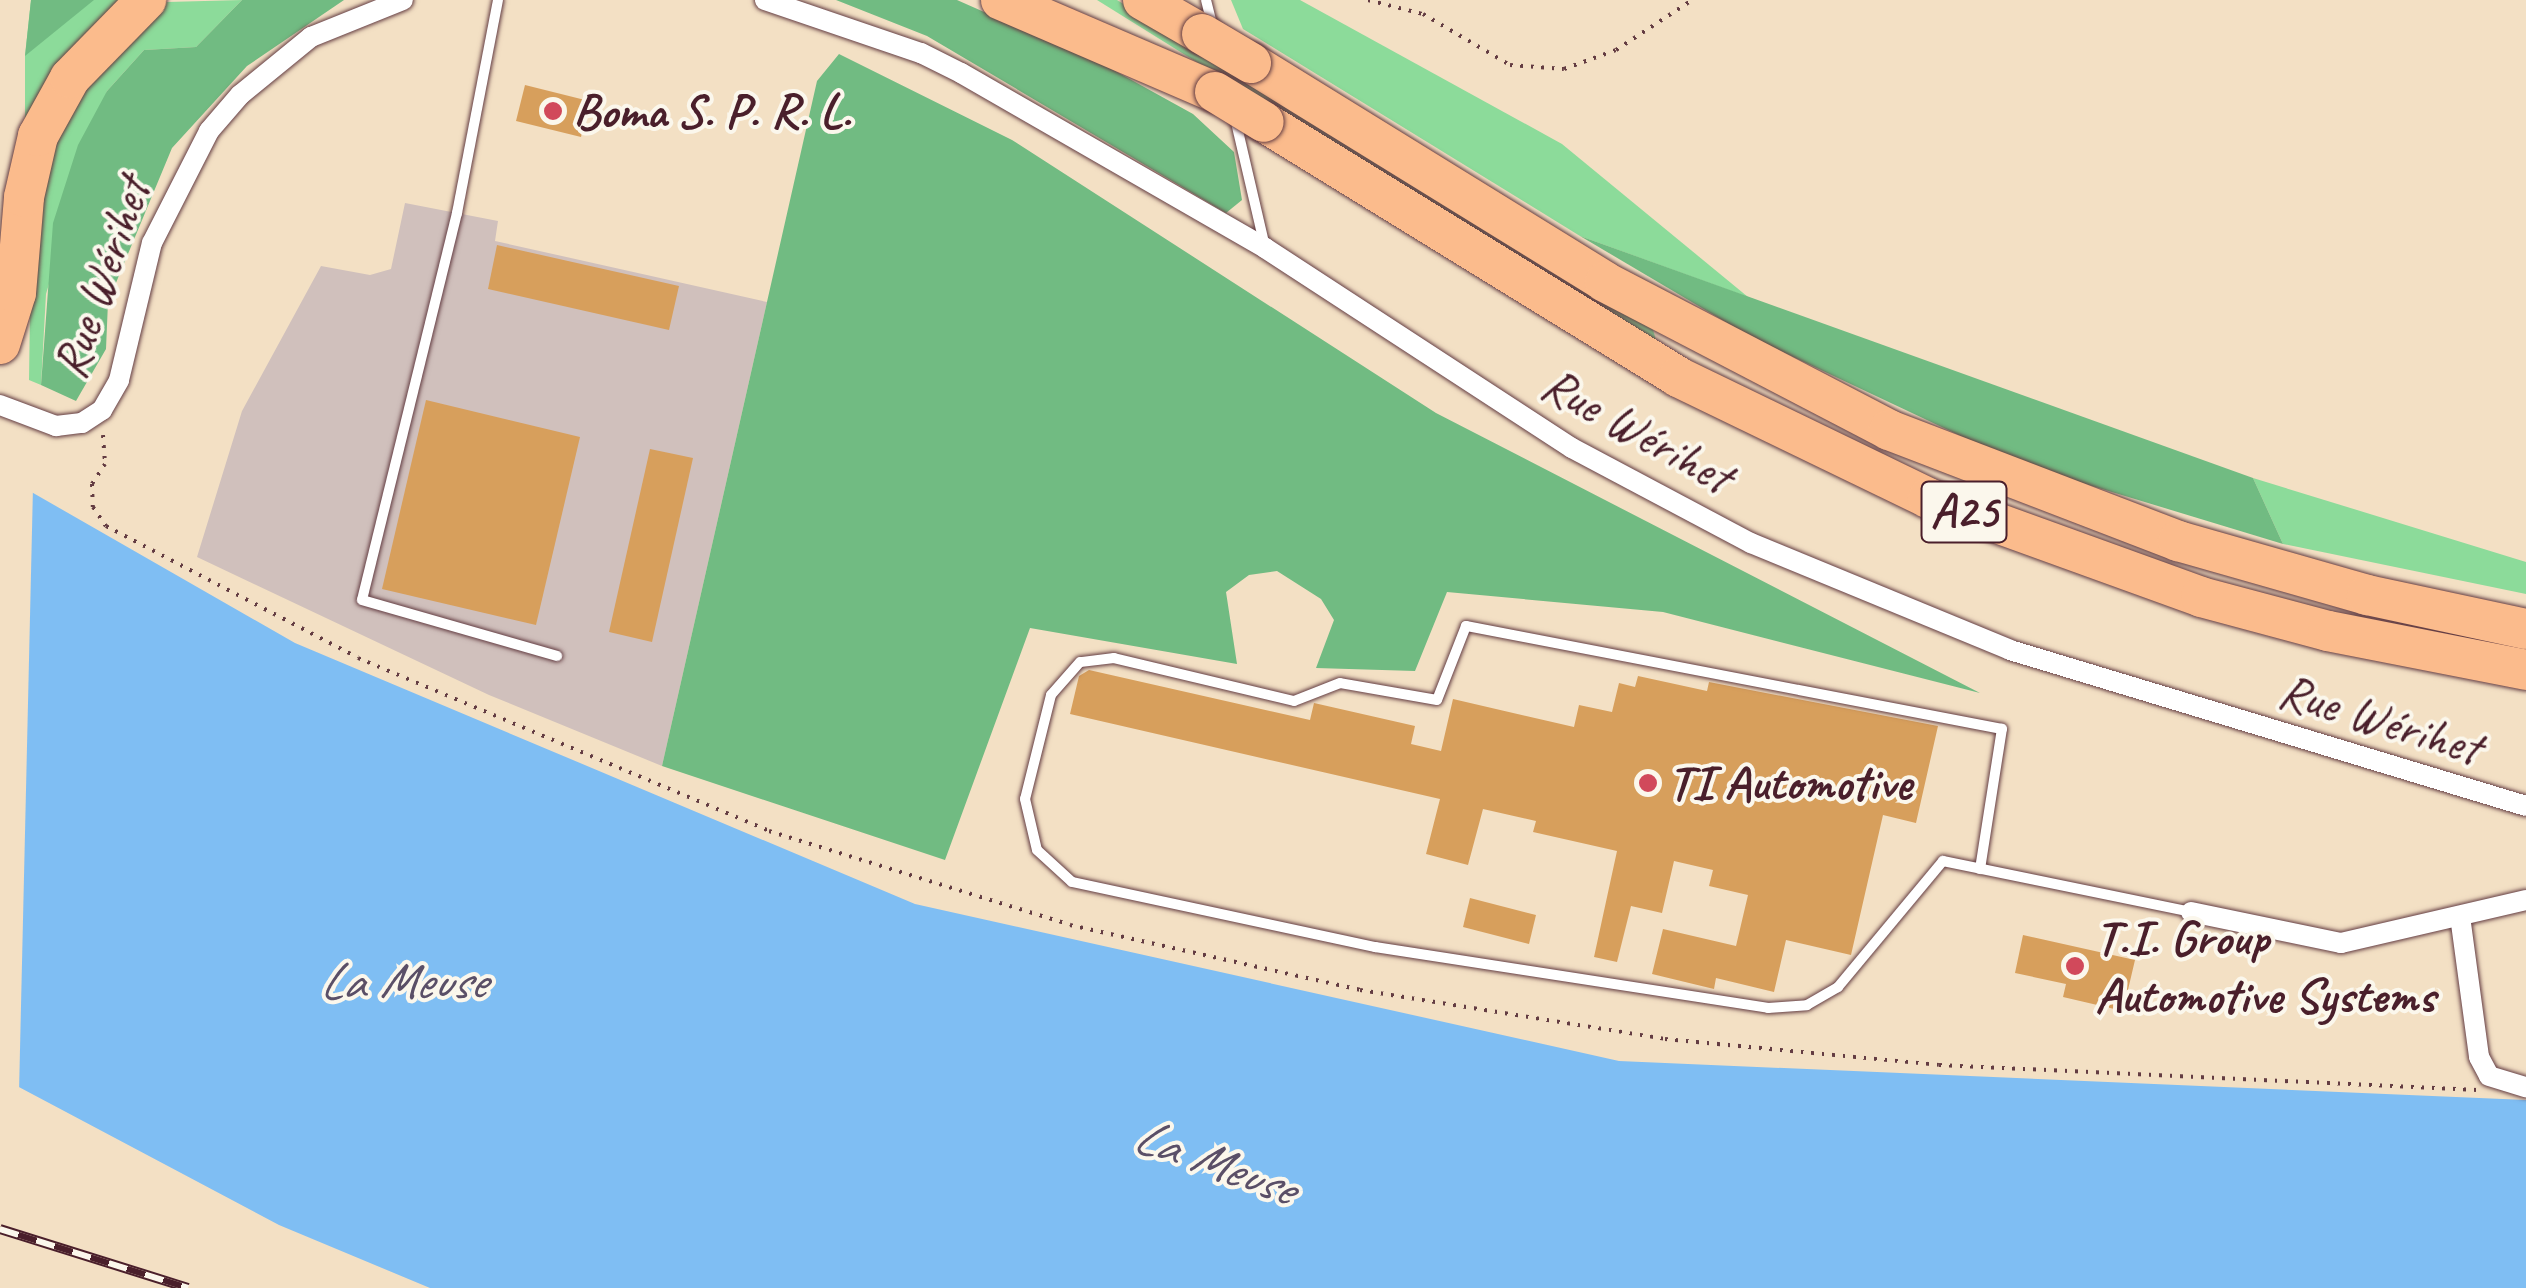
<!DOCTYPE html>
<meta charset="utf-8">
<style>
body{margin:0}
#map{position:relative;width:2526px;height:1288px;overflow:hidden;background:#f3e0c4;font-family:Caveat,sans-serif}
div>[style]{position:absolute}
.industrial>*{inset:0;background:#d0c0bc}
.green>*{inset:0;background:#8cdb9a}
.forest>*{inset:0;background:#71bb82}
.water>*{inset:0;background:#7fbef3}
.pier>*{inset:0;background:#f3e0c4}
.building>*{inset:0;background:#d79f5c}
.path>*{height:4px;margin-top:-2px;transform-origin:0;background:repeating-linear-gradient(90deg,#633c42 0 2.5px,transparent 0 10.5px)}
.roads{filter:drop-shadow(0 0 2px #633c42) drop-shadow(0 0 2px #633c42)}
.service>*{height:10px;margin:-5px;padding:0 5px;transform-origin:5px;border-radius:5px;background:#fff}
.minor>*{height:20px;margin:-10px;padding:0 10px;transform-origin:10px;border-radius:10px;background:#fff}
.motorway>*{height:40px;margin:-20px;padding:0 20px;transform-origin:20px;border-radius:20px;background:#fbbb8c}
.rail>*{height:10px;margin-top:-5px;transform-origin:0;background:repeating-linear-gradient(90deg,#fbf7ec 0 19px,#4a1f2b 0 38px);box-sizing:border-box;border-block:2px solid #4a1f2b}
.bridges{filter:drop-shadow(0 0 2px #633c42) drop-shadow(0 0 2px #633c42)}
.motorway-bridge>*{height:40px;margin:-20px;padding:0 20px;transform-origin:20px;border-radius:20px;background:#fbbb8c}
.dots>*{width:28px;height:28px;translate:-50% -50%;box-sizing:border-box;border:5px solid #fbf7ec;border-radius:50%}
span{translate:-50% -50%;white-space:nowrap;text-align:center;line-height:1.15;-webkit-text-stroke:8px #fbf7ec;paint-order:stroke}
.shield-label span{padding:2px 8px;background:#fbf7ec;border:2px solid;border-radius:8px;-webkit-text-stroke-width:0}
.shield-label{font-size:48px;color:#4a1f2b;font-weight:700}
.poi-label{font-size:50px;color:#4a1f2b;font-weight:700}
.left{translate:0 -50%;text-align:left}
.street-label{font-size:50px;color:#4a1f2b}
.water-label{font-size:52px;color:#5a4f67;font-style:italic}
</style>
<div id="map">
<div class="industrial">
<div style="clip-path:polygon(405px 203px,498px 221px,495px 241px,767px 302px,662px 766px,489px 695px,197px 557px,242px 411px,321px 266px,370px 275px,391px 269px)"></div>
</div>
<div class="green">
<div style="clip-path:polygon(31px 0,123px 0,25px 129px,25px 56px)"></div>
<div style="clip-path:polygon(242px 0,196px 47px,144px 50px,107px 91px,46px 294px,41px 385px,29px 380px,31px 240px,64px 116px,125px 35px,167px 2px)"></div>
<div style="clip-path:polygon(1097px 0,1117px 0,1653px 330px,1659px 350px)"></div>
<div style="clip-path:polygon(1231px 0,1300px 0,1562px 144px,1748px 297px,1580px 236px,1243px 29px)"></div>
<div style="clip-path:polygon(2253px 478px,2526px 562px,2526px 594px,2283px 544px)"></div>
</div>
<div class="forest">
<div style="clip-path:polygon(31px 0,94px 0,25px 56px)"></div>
<div style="clip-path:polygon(242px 0,344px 0,247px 66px,172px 148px,108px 302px,106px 349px,76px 401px,41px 385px,53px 223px,78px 145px,107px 91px,144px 50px,196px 47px)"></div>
<div style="clip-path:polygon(836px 0,957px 0,1108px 67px,1193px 114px,1234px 152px,1242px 200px,1226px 213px,927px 36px)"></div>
<div style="clip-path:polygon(839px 54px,1012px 140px,1436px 413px,1980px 693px,1663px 612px,1447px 592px,1415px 671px,1316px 668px,1334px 620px,1321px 599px,1277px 571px,1249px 575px,1226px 592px,1237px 664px,1030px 628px,945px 860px,662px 766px,817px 81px)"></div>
<div style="clip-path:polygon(1580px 236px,2253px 478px,2283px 544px,2046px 472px,1965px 438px,1751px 337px)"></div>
</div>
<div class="water">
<div style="clip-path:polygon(0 474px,295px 643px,915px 904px,1619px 1061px,2526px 1100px,2526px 1288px,430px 1288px,279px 1225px,0 1077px)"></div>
</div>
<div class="pier">
<div style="clip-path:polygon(0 469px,33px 487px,19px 1093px,0 1083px)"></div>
</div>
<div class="building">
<div style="clip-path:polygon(525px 85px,589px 101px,581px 137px,516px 121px)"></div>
<div style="clip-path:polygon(497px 245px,679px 286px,669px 330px,488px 289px)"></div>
<div style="clip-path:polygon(426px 400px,580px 437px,536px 625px,382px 589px)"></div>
<div style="clip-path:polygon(650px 449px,693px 458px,652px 642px,609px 632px)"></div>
<div style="clip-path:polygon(1089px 670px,1310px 720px,1314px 703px,1415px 726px,1411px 744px,1441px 751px,1453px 699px,1574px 727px,1579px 705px,1612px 712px,1619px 683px,1635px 687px,1638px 676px,1707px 691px,1709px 682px,1938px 726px,1916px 823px,1883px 815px,1851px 955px,1786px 940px,1774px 992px,1716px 978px,1714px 989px,1652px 974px,1663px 929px,1736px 946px,1748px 895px,1709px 886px,1713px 870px,1674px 861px,1662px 913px,1631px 906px,1617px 962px,1594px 957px,1617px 851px,1533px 832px,1536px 821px,1483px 809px,1468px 865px,1426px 854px,1440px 799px,1070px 714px,1079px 676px)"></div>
<div style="clip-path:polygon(1470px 898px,1536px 915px,1529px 944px,1463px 927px)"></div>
<div style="clip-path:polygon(2023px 935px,2135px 960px,2123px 1011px,2063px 997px,2066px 984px,2015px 973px)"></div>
</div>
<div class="path">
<div style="left:1368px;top:0;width:57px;rotate:14.3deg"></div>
<div style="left:1423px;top:14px;width:101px;rotate:30.4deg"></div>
<div style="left:1510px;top:65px;width:54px;rotate:4.2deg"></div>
<div style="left:1564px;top:69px;width:55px;rotate:-20.1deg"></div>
<div style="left:1616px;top:50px;width:91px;rotate:-33.3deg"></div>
<div style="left:103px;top:435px;width:29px;rotate:86deg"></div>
<div style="left:105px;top:464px;width:24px;rotate:123deg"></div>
<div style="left:92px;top:484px;width:23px;rotate:88deg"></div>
<div style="left:93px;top:507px;width:23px;rotate:56deg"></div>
<div style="left:106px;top:526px;width:284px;rotate:27.6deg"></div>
<div style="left:358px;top:658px;width:446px;rotate:22.8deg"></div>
<div style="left:769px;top:831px;width:315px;rotate:17.3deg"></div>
<div style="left:1070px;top:925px;width:297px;rotate:12.6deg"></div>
<div style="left:1360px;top:990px;width:309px;rotate:9.1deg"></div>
<div style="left:1665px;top:1039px;width:275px;rotate:5.4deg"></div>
<div style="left:1939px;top:1065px;width:539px;rotate:2.66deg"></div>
</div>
<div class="roads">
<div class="service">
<div style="left:498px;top:0;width:217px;rotate:100.9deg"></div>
<div style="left:457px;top:213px;width:398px;rotate:103.8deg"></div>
<div style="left:362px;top:600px;width:203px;rotate:16deg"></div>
<div style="left:1206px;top:0;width:30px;rotate:76deg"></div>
<div style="left:1235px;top:118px;width:132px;rotate:76.9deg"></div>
<div style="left:1980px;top:869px;width:142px;rotate:-81.1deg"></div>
<div style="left:2002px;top:729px;width:546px;rotate:-169.12deg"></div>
<div style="left:1466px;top:626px;width:79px;rotate:111.4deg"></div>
<div style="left:1437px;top:700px;width:98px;rotate:-170.1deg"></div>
<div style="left:1340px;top:683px;width:49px;rotate:158.6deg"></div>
<div style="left:1294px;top:701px;width:185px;rotate:-166.6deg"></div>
<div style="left:1114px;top:658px;width:34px;rotate:173deg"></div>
<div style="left:1080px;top:662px;width:44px;rotate:131.3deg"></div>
<div style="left:1051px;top:695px;width:107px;rotate:104deg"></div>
<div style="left:1025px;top:799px;width:52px;rotate:76.8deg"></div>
<div style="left:1037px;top:850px;width:47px;rotate:42.4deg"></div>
<div style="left:1072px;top:882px;width:310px;rotate:12.1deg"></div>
<div style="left:1375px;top:947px;width:398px;rotate:8.8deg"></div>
<div style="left:1768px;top:1008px;width:39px;rotate:-4deg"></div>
<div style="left:1807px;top:1005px;width:36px;rotate:-30deg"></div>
<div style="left:1838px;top:987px;width:164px;rotate:-50.2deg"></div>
<div style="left:1943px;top:861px;width:253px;rotate:11.6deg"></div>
</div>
<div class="minor">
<div style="left:765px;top:0;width:165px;rotate:18.8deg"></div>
<div style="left:921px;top:53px;width:45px;rotate:26.6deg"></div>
<div style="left:961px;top:73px;width:351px;rotate:29.9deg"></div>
<div style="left:1265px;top:248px;width:366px;rotate:33.1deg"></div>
<div style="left:1572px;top:448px;width:203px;rotate:28deg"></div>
<div style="left:1751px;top:543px;width:280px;rotate:22.4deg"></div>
<div style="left:2010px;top:650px;width:539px;rotate:16.82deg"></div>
<div style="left:0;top:405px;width:60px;rotate:20.6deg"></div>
<div style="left:56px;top:426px;width:26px;rotate:-7deg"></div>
<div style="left:82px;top:423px;width:24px;rotate:-33deg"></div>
<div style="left:102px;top:410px;width:34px;rotate:-60deg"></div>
<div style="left:119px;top:380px;width:141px;rotate:-76.5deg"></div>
<div style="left:152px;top:243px;width:126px;rotate:-63deg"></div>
<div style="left:209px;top:131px;width:48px;rotate:-49.3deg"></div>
<div style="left:240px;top:95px;width:92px;rotate:-39.2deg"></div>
<div style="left:311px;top:37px;width:99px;rotate:-21.9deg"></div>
<div style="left:2191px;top:912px;width:153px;rotate:11.7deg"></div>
<div style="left:2341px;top:943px;width:190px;rotate:-13.1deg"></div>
<div style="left:2460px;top:916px;width:142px;rotate:82.3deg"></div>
<div style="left:2479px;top:1057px;width:21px;rotate:62deg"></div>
<div style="left:2489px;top:1076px;width:39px;rotate:17deg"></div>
</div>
<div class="motorway">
<div style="left:1001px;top:0;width:233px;rotate:23.3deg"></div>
<div style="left:1143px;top:0;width:68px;rotate:30deg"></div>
<div style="left:1251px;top:63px;width:416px;rotate:31.7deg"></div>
<div style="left:1605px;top:282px;width:320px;rotate:27.5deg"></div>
<div style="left:1889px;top:430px;width:310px;rotate:21deg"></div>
<div style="left:2178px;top:541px;width:197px;rotate:15.9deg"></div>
<div style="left:2367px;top:595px;width:163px;rotate:12.1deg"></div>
<div style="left:1264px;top:122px;width:486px;rotate:31.6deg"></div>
<div style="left:1678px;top:377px;width:278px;rotate:25.8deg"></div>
<div style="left:1928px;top:498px;width:290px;rotate:19.9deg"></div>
<div style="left:2201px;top:597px;width:131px;rotate:15deg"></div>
<div style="left:2328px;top:631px;width:202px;rotate:11.1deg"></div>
<div style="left:0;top:344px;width:53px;rotate:-72.6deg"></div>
<div style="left:16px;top:293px;width:96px;rotate:-85.2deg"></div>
<div style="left:24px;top:197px;width:63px;rotate:-77.1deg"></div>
<div style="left:38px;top:136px;width:66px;rotate:-61.1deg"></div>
<div style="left:70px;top:78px;width:109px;rotate:-45.7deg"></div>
</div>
</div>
<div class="rail">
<div style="left:0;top:1229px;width:197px;rotate:17.4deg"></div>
</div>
<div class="bridges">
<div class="motorway-bridge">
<div style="left:1202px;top:34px;width:57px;rotate:30.6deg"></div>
<div style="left:1215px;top:92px;width:57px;rotate:31.5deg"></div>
</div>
</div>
<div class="dots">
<div style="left:553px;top:111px;background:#d1495b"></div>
<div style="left:1648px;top:783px;background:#d1495b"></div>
<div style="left:2075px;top:966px;background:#d1495b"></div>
</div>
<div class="shield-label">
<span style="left:1964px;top:512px">A25</span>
</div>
<div class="poi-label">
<span class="left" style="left:573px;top:111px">Boma S. P. R. L.</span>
<span class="left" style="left:1668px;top:783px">TI Automotive</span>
<span class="left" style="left:2095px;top:966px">T.I. Group<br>Automotive Systems</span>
</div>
<div class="street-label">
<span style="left:101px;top:278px;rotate:-71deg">Rue Wérihet</span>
<span style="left:1637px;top:430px;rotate:29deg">Rue Wérihet</span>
<span style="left:2380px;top:719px;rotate:17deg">Rue Wérihet</span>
</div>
<div class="water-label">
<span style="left:402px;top:982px">La Meuse</span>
<span style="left:1214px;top:1162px;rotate:20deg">La Meuse</span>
</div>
</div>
